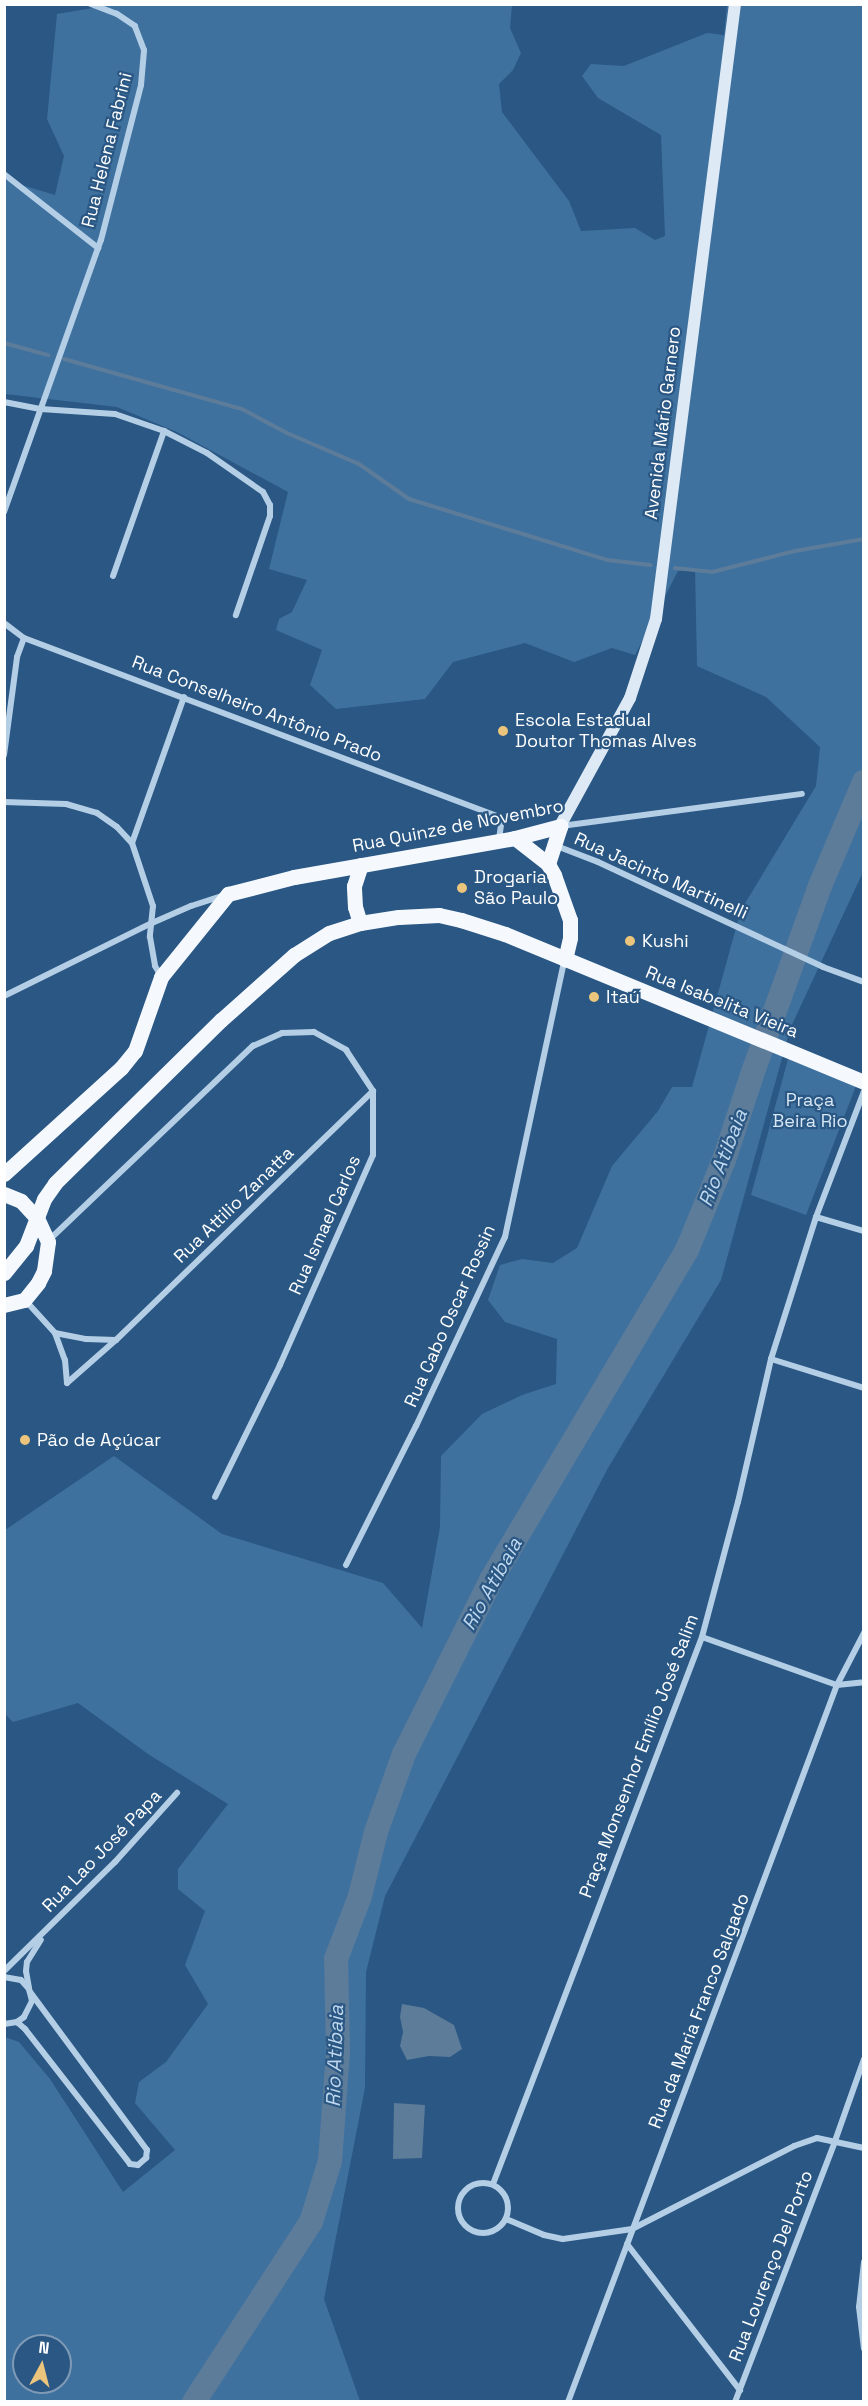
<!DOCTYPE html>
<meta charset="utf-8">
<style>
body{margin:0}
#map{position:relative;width:868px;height:2406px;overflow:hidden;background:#2a5783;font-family:"Space Grotesk",sans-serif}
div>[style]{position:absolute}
.green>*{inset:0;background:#3f719f}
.water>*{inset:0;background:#5d7c9a}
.stream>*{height:4px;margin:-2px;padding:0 2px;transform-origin:2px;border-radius:2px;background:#5d7c9a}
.river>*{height:24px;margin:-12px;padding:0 12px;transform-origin:12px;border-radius:12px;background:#5d7c9a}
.minor>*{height:6px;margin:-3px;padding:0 3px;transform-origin:3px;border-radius:3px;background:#b4cee6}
.minor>.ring{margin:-3px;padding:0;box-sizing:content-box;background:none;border:6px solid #b4cee6;border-radius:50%}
.secondary>*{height:12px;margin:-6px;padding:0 6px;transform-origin:6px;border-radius:6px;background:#ddeaf6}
.primary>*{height:15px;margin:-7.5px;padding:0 7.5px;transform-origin:7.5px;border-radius:7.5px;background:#f5f9fe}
.dots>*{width:16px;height:16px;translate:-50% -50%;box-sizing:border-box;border:3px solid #2a5783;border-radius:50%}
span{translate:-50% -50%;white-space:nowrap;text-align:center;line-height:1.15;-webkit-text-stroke:4.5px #2a5783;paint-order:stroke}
.street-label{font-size:18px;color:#fff}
.poi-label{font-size:18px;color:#fff}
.left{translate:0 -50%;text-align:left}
.park-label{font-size:18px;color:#d7e7f5}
.water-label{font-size:20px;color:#bfd8ee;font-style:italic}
.frame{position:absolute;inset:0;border:6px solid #fff;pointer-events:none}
.north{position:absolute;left:12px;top:2334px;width:60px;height:60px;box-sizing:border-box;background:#2a5783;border:2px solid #7f9ab5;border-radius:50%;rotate:7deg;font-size:16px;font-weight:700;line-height:24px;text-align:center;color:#fff}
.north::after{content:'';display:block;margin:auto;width:21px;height:27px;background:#ecc57c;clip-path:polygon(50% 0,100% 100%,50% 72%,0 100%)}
</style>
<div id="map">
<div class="green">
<div style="clip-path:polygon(evenodd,117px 4px,512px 5px,510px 28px,521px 53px,513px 70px,499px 84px,502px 112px,569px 201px,581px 231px,635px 228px,655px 240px,665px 236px,661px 135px,598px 98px,582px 76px,591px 64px,624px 66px,707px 33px,724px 35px,727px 5px,863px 5px,863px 872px,790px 1029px,721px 1280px,608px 1468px,385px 1896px,366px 1972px,365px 2088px,324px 2299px,360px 2401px,5px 2401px,5px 2037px,19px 2042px,50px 2079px,123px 2192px,175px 2150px,135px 2103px,139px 2082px,166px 2062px,208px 2004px,185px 1965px,205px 1911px,178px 1889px,178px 1869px,228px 1804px,148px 1754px,78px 1703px,13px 1722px,5px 1714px,5px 1530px,114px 1456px,222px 1534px,383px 1583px,422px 1628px,440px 1527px,441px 1456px,482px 1414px,522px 1395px,556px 1384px,557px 1339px,505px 1322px,488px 1300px,500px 1265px,522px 1259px,553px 1263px,577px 1248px,612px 1166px,658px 1111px,672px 1087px,692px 1087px,741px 910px,816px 786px,820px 747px,766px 697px,697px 666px,695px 568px,678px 571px,635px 655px,612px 648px,574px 662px,525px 643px,453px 662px,425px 699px,336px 709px,310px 685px,322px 650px,276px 630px,279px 619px,292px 612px,307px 580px,269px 569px,288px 492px,177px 432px,117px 407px,5px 394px,5px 180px,55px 195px,64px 156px,47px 119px,57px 14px,117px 4px,24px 2346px,60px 2346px,60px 2382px,24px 2382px,24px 2346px)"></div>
<div style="clip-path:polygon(788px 1059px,856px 1086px,806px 1215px,751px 1195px)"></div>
</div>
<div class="water">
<div style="clip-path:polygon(402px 2004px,424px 2008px,454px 2025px,462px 2049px,450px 2057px,429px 2056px,407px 2060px,400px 2046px,403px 2032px,400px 2017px)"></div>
<div style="clip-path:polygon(394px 2103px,425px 2105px,422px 2158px,393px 2159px)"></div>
</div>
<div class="stream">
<div style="left:4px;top:343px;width:46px;rotate:15.3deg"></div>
<div style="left:64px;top:359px;width:185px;rotate:15.7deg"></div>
<div style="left:242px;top:409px;width:51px;rotate:28.1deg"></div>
<div style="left:287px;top:433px;width:78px;rotate:23.3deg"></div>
<div style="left:359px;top:464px;width:61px;rotate:35deg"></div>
<div style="left:409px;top:499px;width:207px;rotate:17.1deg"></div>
<div style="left:607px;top:560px;width:44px;rotate:6.5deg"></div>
<div style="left:675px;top:568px;width:37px;rotate:6deg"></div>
<div style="left:712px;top:572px;width:86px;rotate:-14.2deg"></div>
<div style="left:795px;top:551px;width:70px;rotate:-9.9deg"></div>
</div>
<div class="river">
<div style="left:194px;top:2402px;width:215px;rotate:-57deg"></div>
<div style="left:311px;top:2222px;width:64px;rotate:-72.7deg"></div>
<div style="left:330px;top:2161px;width:109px;rotate:-85.8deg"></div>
<div style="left:338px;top:2052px;width:93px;rotate:-91.2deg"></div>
<div style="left:336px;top:1959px;width:67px;rotate:-69.1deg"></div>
<div style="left:360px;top:1896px;width:66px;rotate:-76deg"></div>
<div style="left:376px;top:1832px;width:83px;rotate:-70.3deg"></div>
<div style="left:404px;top:1754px;width:195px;rotate:-63.4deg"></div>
<div style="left:491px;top:1580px;width:384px;rotate:-59.3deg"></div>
<div style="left:687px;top:1250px;width:97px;rotate:-67.7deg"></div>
<div style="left:724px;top:1160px;width:93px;rotate:-71.8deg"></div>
<div style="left:753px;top:1072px;width:198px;rotate:-70.2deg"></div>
<div style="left:820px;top:886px;width:113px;rotate:-67.1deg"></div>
</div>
<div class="minor">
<div style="left:4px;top:174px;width:120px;rotate:38.2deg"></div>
<div style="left:4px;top:402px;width:38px;rotate:11deg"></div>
<div style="left:41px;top:409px;width:74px;rotate:3.9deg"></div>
<div style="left:115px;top:414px;width:52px;rotate:19.1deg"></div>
<div style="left:164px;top:431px;width:48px;rotate:27.1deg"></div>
<div style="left:207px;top:453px;width:68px;rotate:34.9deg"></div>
<div style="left:263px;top:492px;width:15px;rotate:62deg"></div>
<div style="left:270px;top:505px;width:11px;rotate:90deg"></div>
<div style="left:270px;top:516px;width:105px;rotate:109deg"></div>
<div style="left:4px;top:512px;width:289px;rotate:-70.4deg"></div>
<div style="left:101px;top:240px;width:160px;rotate:-75.5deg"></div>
<div style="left:141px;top:85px;width:35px;rotate:-85deg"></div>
<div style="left:144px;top:50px;width:26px;rotate:-111deg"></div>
<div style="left:135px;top:26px;width:22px;rotate:-146deg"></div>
<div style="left:117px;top:14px;width:28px;rotate:-159deg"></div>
<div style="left:113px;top:576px;width:154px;rotate:-70.6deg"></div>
<div style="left:4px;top:623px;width:25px;rotate:37deg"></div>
<div style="left:24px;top:638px;width:511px;rotate:20.63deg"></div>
<div style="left:502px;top:818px;width:22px;rotate:98deg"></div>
<div style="left:4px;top:755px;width:99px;rotate:-82.4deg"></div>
<div style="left:17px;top:657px;width:20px;rotate:-70deg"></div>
<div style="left:4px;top:802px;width:62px;rotate:1.8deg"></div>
<div style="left:66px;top:804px;width:32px;rotate:16deg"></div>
<div style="left:97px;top:813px;width:24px;rotate:35deg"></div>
<div style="left:117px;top:827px;width:22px;rotate:47deg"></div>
<div style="left:132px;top:843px;width:66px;rotate:71.6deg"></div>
<div style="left:153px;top:906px;width:31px;rotate:96deg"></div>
<div style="left:150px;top:937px;width:29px;rotate:80deg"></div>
<div style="left:155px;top:966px;width:12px;rotate:59deg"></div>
<div style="left:561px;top:826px;width:243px;rotate:-7.6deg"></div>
<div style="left:132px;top:843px;width:155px;rotate:-70.4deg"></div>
<div style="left:554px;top:845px;width:47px;rotate:21.1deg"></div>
<div style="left:598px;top:862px;width:248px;rotate:25deg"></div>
<div style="left:823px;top:967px;width:44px;rotate:20.1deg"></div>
<div style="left:4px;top:996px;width:165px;rotate:-26.3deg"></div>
<div style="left:152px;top:923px;width:43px;rotate:-23.6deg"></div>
<div style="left:191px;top:906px;width:33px;rotate:-18deg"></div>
<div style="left:816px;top:1217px;width:50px;rotate:16.3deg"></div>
<div style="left:49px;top:1240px;width:282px;rotate:-43.6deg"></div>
<div style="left:253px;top:1046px;width:32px;rotate:-24deg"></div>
<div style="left:282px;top:1033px;width:32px;rotate:-2deg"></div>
<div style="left:314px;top:1032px;width:37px;rotate:29deg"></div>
<div style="left:346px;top:1050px;width:49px;rotate:56.6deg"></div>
<div style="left:373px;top:1091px;width:64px;rotate:90deg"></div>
<div style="left:373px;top:1155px;width:230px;rotate:113.9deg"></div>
<div style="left:280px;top:1365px;width:147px;rotate:116.2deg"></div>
<div style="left:25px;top:1300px;width:45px;rotate:47.7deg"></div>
<div style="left:55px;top:1333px;width:29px;rotate:70deg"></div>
<div style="left:65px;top:1360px;width:23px;rotate:85deg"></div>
<div style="left:55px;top:1333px;width:32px;rotate:11deg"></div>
<div style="left:86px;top:1339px;width:30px;rotate:2deg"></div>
<div style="left:771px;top:1359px;width:97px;rotate:17.3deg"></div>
<div style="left:67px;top:1383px;width:65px;rotate:-41.3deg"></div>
<div style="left:116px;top:1340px;width:358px;rotate:-44.1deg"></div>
<div style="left:346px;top:1565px;width:156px;rotate:-63.3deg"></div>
<div style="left:416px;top:1426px;width:209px;rotate:-64.8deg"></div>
<div style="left:505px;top:1237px;width:282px;rotate:-77.9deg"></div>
<div style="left:702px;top:1637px;width:143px;rotate:19.6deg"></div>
<div style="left:837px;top:1685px;width:27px;rotate:-6deg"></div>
<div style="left:4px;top:1971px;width:156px;rotate:-44.5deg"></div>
<div style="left:115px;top:1862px;width:93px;rotate:-48.1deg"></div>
<div style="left:4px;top:1977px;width:17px;rotate:10deg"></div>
<div style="left:21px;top:1980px;width:12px;rotate:48deg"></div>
<div style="left:29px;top:1989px;width:12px;rotate:76deg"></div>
<div style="left:32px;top:2001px;width:18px;rotate:117deg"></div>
<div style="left:24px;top:2017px;width:9px;rotate:144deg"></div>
<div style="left:17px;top:2022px;width:13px;rotate:171deg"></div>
<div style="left:29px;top:1988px;width:17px;rotate:-100deg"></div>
<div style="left:26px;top:1971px;width:9px;rotate:-84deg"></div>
<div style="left:27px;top:1962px;width:26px;rotate:-58deg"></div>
<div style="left:17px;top:2022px;width:11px;rotate:41deg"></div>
<div style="left:25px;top:2029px;width:171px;rotate:52.1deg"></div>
<div style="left:130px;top:2164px;width:8px;rotate:7deg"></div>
<div style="left:138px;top:2165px;width:11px;rotate:-41deg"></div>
<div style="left:146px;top:2158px;width:8px;rotate:-83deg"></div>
<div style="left:147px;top:2150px;width:197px;rotate:-126.5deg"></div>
<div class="ring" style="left:458px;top:2183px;width:44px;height:44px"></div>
<div style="left:493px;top:2184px;width:586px;rotate:-69.09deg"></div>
<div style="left:702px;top:1637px;width:140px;rotate:-75.1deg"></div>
<div style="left:738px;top:1502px;width:147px;rotate:-77deg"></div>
<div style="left:771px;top:1359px;width:149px;rotate:-72.4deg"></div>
<div style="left:816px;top:1217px;width:135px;rotate:-69.1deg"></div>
<div style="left:506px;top:2219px;width:41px;rotate:22.8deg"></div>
<div style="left:544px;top:2235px;width:19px;rotate:12deg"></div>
<div style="left:563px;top:2239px;width:70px;rotate:-8.2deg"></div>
<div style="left:632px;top:2229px;width:182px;rotate:-27.1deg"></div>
<div style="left:794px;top:2146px;width:24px;rotate:-19deg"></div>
<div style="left:817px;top:2138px;width:48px;rotate:12deg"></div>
<div style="left:627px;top:2244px;width:185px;rotate:52.3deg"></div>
<div style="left:864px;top:2262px;width:45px;rotate:96.3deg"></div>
<div style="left:859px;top:2307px;width:42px;rotate:83.2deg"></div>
<div style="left:568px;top:2402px;width:766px;rotate:-69.44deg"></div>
<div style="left:837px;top:1685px;width:59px;rotate:-62.6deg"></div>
<div style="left:735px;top:2402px;width:280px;rotate:-69deg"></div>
<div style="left:835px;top:2141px;width:87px;rotate:-70.5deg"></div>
</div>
<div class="secondary">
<div style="left:560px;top:826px;width:146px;rotate:-61.3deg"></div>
<div style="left:630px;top:698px;width:83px;rotate:-71.8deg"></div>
<div style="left:656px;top:619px;width:620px;rotate:-82.68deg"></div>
</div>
<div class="primary">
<div style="left:515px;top:838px;width:42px;rotate:38.2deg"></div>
<div style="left:548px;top:864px;width:13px;rotate:61deg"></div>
<div style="left:554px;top:875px;width:48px;rotate:70.4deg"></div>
<div style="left:570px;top:920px;width:18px;rotate:90deg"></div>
<div style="left:570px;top:938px;width:22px;rotate:103deg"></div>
<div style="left:548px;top:864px;width:40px;rotate:-72deg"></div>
<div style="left:360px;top:923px;width:17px;rotate:-107deg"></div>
<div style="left:355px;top:907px;width:21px;rotate:-93deg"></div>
<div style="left:354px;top:886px;width:22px;rotate:-72deg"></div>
<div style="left:4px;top:1174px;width:158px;rotate:-42.2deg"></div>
<div style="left:121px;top:1068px;width:22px;rotate:-51deg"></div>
<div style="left:135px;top:1051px;width:78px;rotate:-70.6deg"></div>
<div style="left:161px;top:977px;width:107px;rotate:-51.1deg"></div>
<div style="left:228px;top:894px;width:68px;rotate:-14.4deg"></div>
<div style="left:294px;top:877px;width:224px;rotate:-10deg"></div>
<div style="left:515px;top:838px;width:47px;rotate:-14.9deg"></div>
<div style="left:4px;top:1194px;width:18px;rotate:22deg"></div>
<div style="left:21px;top:1201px;width:23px;rotate:47deg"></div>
<div style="left:37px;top:1218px;width:26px;rotate:65deg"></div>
<div style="left:48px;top:1242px;width:29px;rotate:98deg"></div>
<div style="left:44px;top:1271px;width:13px;rotate:117deg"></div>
<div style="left:38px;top:1283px;width:22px;rotate:129deg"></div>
<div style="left:24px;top:1300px;width:21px;rotate:166deg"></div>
<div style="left:4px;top:1273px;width:35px;rotate:-51deg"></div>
<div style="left:26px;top:1246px;width:50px;rotate:-69deg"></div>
<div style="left:44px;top:1199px;width:19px;rotate:-55deg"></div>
<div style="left:55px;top:1183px;width:233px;rotate:-44.5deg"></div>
<div style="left:221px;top:1020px;width:98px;rotate:-41.7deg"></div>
<div style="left:294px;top:955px;width:41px;rotate:-32.2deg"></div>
<div style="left:329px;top:933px;width:33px;rotate:-18deg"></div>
<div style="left:360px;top:923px;width:39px;rotate:-9deg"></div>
<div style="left:399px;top:917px;width:40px;rotate:-2.9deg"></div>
<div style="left:439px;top:915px;width:23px;rotate:13deg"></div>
<div style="left:461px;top:920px;width:46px;rotate:17.7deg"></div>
<div style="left:505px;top:934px;width:388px;rotate:22.4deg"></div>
</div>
<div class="dots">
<div style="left:503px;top:731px;background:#ecc57c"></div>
<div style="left:462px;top:888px;background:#ecc57c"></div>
<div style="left:630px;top:941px;background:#ecc57c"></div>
<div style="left:594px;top:997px;background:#ecc57c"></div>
<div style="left:25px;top:1440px;background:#ecc57c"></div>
</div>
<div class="street-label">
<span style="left:107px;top:150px;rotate:-76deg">Rua Helena Fabrini</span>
<span style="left:663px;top:423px;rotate:-83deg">Avenida Mário Garnero</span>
<span style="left:257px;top:709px;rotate:21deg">Rua Conselheiro Antônio Prado</span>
<span style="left:458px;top:826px;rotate:-11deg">Rua Quinze de Novembro</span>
<span style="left:661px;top:876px;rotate:24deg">Rua Jacinto Martinelli</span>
<span style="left:722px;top:1002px;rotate:22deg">Rua Isabelita Vieira</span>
<span style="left:234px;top:1205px;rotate:-44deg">Rua Attilio Zanatta</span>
<span style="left:325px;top:1225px;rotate:-66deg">Rua Ismael Carlos</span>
<span style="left:450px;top:1316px;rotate:-66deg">Rua Cabo Oscar Rossin</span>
<span style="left:639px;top:1756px;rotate:-69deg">Praça Monsenhor Emílio José Salim</span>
<span style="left:102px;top:1851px;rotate:-46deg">Rua Lao José Papa</span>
<span style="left:699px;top:2011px;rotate:-69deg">Rua da Maria Franco Salgado</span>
<span style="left:771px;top:2266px;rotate:-69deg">Rua Lourenço Del Porto</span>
</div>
<div class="poi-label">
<span class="left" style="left:515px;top:731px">Escola Estadual<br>Doutor Thomas Alves</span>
<span class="left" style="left:474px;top:888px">Drogaria<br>São Paulo</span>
<span class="left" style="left:642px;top:941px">Kushi</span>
<span class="left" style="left:606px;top:997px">Itaú</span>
<span class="left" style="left:37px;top:1440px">Pão de Açúcar</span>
</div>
<div class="park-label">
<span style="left:810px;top:1111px">Praça<br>Beira Rio</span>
</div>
<div class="water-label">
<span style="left:723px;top:1158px;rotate:-69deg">Rio Atibaia</span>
<span style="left:492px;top:1584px;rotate:-61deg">Rio Atibaia</span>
<span style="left:335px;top:2056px;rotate:-88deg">Rio Atibaia</span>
</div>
<div class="frame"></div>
<div class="north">N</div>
</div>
